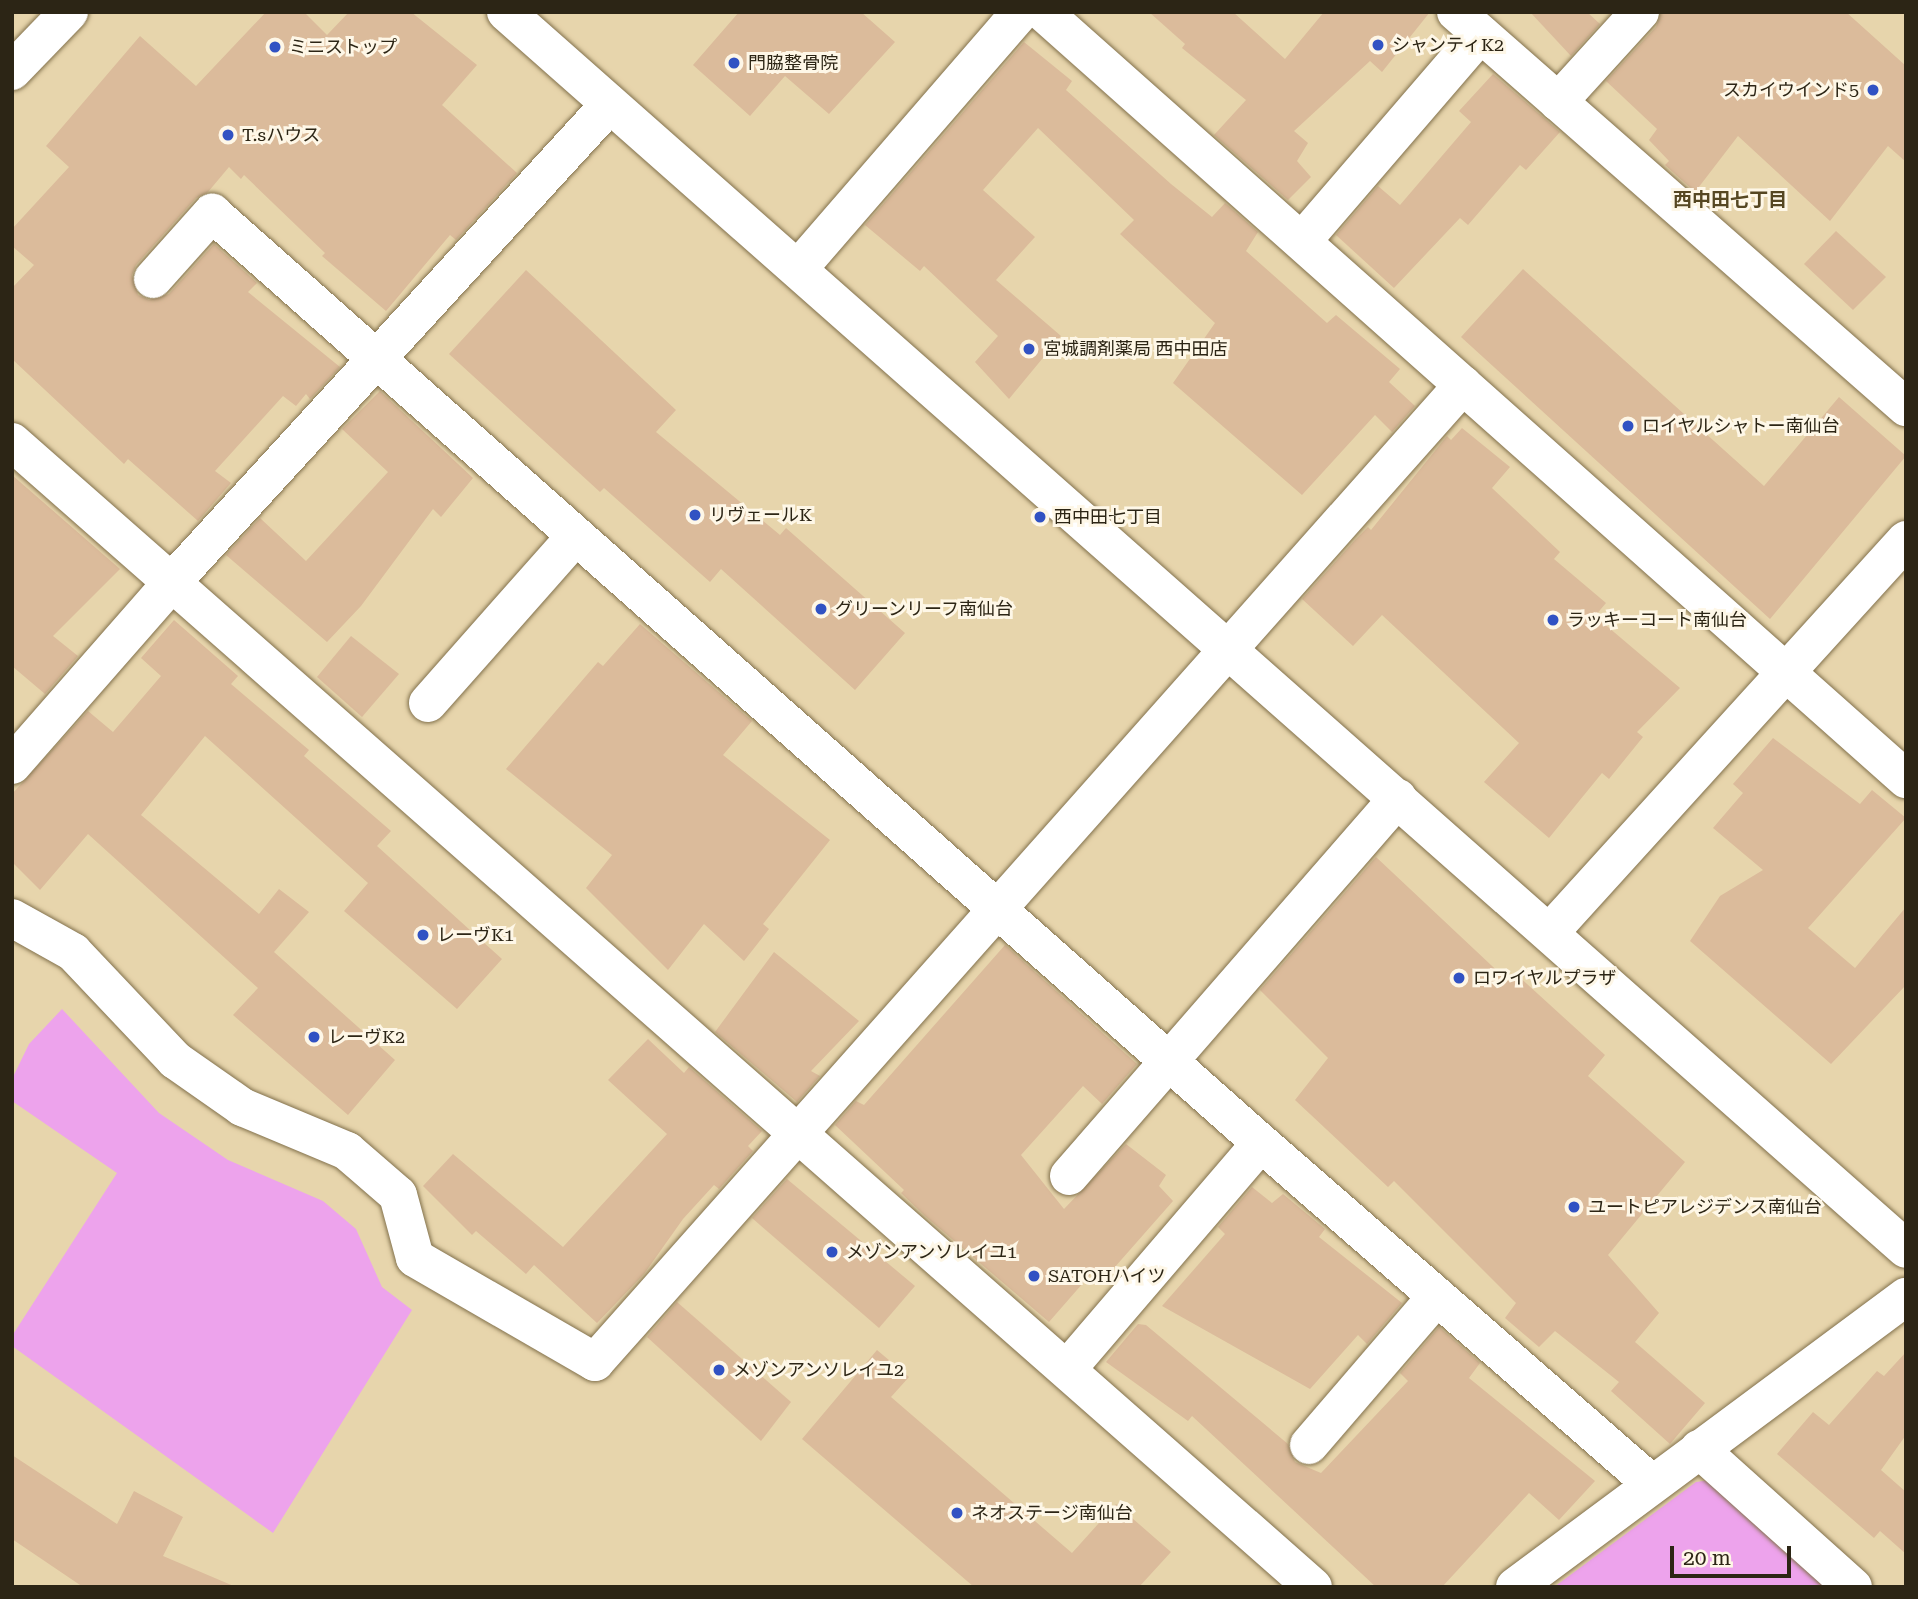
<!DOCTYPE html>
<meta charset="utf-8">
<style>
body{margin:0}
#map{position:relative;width:1918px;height:1599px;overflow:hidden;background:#e7d5ac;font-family:"Roboto Serif","Noto Sans JP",serif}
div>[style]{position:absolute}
.green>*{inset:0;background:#eda3ec}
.building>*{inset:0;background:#dbbb9b}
.roads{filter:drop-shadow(0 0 2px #82714c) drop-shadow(0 0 2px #82714c)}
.minor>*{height:38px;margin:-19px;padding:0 19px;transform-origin:19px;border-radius:19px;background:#fff}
.major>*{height:38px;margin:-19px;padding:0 19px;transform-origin:19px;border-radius:19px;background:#fff}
.dots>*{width:19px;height:19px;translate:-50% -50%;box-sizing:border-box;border:4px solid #fef7e7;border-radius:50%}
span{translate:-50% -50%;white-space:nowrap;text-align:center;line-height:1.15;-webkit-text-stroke:6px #fef7e7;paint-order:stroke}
.poi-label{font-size:18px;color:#2c2515}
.left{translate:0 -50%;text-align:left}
.right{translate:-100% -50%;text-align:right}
.neighbourhood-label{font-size:19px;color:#564722;font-weight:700}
.frame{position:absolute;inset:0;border:14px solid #2c2515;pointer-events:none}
.scale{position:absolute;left:1670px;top:1546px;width:121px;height:32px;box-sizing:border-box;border:4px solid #2c2515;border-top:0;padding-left:9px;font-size:21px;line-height:24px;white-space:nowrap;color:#2c2515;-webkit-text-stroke:5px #fef7e7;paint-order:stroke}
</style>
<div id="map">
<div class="green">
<div style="clip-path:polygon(62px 1009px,159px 1113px,228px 1160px,323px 1201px,356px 1229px,382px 1287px,412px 1310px,273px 1533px,12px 1346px,12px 1336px,117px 1173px,12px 1101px,12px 1079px,29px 1044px)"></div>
<div style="clip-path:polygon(1710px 1480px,1827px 1587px,1554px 1587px,1696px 1482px)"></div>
</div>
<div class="building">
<div style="clip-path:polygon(266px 12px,304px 12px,327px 35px,349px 12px,411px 12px,477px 65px,442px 105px,517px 173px,456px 240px,450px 235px,386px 311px,322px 256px,325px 253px,244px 175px,241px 179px,229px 167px,208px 192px,196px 198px,136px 265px,132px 275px,138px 295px,149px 300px,169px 294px,214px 244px,257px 283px,248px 292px,340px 367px,310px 399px,306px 394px,296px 406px,283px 396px,215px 471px,231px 483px,198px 521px,128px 459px,124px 464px,12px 359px,12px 288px,34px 265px,12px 246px,12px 229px,69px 167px,46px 146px,140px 36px,196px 86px)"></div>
<div style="clip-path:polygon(739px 12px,861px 12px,895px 42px,829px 114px,785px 76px,750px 116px,693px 65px)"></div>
<div style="clip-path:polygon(1149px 12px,1233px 12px,1285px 59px,1324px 12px,1430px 12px,1382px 72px,1370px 61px,1294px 131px,1308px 143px,1297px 161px,1311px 177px,1288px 200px,1214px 135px,1246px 100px,1182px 48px,1185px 44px)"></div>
<div style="clip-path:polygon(1530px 12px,1587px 12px,1600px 24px,1571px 56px)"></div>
<div style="clip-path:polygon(1661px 12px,1846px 12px,1906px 66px,1906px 162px,1888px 146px,1830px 221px,1738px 136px,1695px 192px,1665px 165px,1669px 161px,1649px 140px,1657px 129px,1606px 81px,1656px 27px)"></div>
<div style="clip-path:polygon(1024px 42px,1072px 81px,1066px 90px,1171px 184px,1212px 217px,1225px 203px,1258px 232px,1246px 251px,1327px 323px,1336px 315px,1400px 369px,1389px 382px,1415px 406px,1392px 432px,1375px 415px,1302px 495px,1173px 383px,1215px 323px,1120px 234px,1134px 220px,1038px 128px,983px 190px,1035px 237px,996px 280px,1061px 336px,1009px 399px,975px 362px,998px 336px,924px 266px,920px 271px,865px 225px)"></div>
<div style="clip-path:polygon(1493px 74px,1560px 132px,1526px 170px,1520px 165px,1468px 225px,1460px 218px,1394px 288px,1336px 235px,1378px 186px,1400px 205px,1471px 122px,1459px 111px)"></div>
<div style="clip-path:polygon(1836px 231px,1886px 277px,1853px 310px,1804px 264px)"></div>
<div style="clip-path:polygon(1523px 269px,1764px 486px,1839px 397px,1906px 456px,1770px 619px,1461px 337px)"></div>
<div style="clip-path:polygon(526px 270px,676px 410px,656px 432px,780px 535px,786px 528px,905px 633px,855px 690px,721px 569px,710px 582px,604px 488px,600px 492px,449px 354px)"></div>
<div style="clip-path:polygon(380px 391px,473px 478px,441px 517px,433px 509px,361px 606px,327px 642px,226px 555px,260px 518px,306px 561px,388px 472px,342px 429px)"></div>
<div style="clip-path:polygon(1462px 428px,1510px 467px,1492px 488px,1560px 552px,1554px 559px,1606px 603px,1595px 616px,1680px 688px,1637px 732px,1643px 737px,1609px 779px,1602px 773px,1549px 838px,1484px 782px,1519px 743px,1382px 615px,1353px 646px,1302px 599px,1355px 540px,1368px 527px,1371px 530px,1447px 436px,1451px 440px)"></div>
<div style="clip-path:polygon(12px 475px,120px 569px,53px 636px,78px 656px,45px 694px,12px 666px)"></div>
<div style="clip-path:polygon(174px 620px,238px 676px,231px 684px,309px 750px,304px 756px,391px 831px,377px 846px,502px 959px,457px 1009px,344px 911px,368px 883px,205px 736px,141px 815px,259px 914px,279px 889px,309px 912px,274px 952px,395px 1060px,348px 1115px,233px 1015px,258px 988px,88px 834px,40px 890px,12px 862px,12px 794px,88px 711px,113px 732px,161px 676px,141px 658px)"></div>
<div style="clip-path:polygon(640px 624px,752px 721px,723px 755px,830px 840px,763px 924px,769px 929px,744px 961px,704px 924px,668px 970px,586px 888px,612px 855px,506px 769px,598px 662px,603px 666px)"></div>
<div style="clip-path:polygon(351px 636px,399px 674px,362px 717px,317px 677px)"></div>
<div style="clip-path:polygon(1773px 738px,1860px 804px,1872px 790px,1906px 818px,1808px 928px,1855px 968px,1906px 907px,1906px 985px,1831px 1064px,1690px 941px,1720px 896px,1763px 870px,1713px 828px,1743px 793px,1733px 784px)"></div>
<div style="clip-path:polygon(1376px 857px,1508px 981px,1516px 974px,1605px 1055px,1588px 1076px,1685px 1162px,1608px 1255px,1659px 1313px,1635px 1342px,1705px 1403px,1670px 1444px,1611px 1391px,1619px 1382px,1555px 1331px,1539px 1347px,1505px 1318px,1516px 1303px,1394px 1181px,1388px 1187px,1295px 1100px,1328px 1058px,1260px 990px)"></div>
<div style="clip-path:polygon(1005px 945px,1137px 1064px,1102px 1104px,1083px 1086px,1021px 1155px,1064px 1209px,1126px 1144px,1166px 1175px,1159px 1186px,1173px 1201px,1107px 1276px,1097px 1267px,1049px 1322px,925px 1216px,901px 1193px,904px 1190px,835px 1125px,856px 1101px,864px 1105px)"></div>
<div style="clip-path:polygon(774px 952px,859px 1021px,811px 1071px,820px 1076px,797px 1102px,715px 1032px)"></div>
<div style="clip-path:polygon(648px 1039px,684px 1073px,689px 1067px,762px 1131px,748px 1146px,753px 1151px,719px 1189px,714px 1185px,683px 1219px,644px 1274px,597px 1323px,534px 1265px,526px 1274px,476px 1231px,472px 1235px,423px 1186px,453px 1154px,563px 1247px,667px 1134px,608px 1080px)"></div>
<div style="clip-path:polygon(787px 1179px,915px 1286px,879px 1328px,752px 1218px)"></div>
<div style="clip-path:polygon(1252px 1187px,1272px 1203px,1283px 1194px,1325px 1229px,1319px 1237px,1402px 1303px,1367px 1344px,1358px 1335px,1310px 1389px,1162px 1306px,1225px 1234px,1218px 1227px)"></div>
<div style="clip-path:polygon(677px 1302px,791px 1402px,761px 1441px,647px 1337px)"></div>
<div style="clip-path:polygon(1138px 1324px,1146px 1325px,1288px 1444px,1295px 1462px,1321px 1473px,1408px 1381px,1400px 1373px,1439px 1327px,1480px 1363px,1469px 1378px,1595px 1481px,1559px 1520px,1529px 1493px,1442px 1587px,1376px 1587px,1192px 1416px,1188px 1421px,1106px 1362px)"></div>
<div style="clip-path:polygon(877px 1350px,909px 1377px,891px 1397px,1072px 1553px,1116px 1504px,1171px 1552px,1139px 1587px,974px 1587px,802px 1439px)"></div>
<div style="clip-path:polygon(1906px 1352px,1906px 1435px,1881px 1470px,1906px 1492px,1906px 1554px,1880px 1531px,1874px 1538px,1777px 1454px,1813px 1412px,1829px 1425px,1877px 1371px,1884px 1376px)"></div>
<div style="clip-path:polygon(12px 1455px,117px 1524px,134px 1491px,183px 1517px,163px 1556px,236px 1587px,83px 1587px,12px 1539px)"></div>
</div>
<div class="roads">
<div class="minor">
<div style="left:506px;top:12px;width:1868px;rotate:41.46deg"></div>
<div style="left:1043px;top:12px;width:1155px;rotate:41.63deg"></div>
<div style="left:1456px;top:12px;width:599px;rotate:41.28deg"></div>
<div style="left:1558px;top:102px;width:122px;rotate:-47.7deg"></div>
<div style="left:1303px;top:240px;width:272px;rotate:-49.3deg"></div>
<div style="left:798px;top:269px;width:340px;rotate:-49.1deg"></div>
<div style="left:153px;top:279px;width:89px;rotate:-48.2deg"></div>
<div style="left:212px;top:213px;width:1402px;rotate:41.56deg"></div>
<div style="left:1261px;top:1143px;width:519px;rotate:41.09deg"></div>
<div style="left:12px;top:442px;width:1733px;rotate:41.35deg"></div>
<div style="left:428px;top:703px;width:223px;rotate:-48.5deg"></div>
<div style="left:12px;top:765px;width:243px;rotate:-48.8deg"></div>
<div style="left:172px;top:582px;width:648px;rotate:-47.5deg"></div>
<div style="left:12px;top:918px;width:70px;rotate:29.1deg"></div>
<div style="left:73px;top:952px;width:149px;rotate:46.6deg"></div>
<div style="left:175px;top:1060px;width:82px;rotate:35deg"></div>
<div style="left:242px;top:1107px;width:114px;rotate:22.7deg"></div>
<div style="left:347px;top:1151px;width:67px;rotate:40.8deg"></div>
<div style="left:398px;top:1195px;width:65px;rotate:74.9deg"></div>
<div style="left:415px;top:1258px;width:208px;rotate:30deg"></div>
<div style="left:595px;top:1362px;width:1307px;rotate:-48.38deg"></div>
<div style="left:1551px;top:931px;width:528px;rotate:-47.76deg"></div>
<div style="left:1069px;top:1176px;width:501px;rotate:-48.96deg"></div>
<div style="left:1068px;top:1368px;width:296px;rotate:-49.4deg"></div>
<div style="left:1309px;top:1445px;width:196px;rotate:-49.3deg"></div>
<div style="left:1699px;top:1449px;width:207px;rotate:41.9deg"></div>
<div style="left:1515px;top:1587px;width:487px;rotate:-36.6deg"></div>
</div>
<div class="major">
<div style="left:12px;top:71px;width:82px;rotate:-46deg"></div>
</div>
</div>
<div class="dots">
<div style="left:1378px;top:45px;background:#3152c3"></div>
<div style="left:275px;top:47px;background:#3152c3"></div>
<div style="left:734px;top:63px;background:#3152c3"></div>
<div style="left:1873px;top:90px;background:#3152c3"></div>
<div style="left:228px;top:135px;background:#3152c3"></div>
<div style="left:1029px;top:349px;background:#3152c3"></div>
<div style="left:1628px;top:426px;background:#3152c3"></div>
<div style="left:695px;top:515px;background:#3152c3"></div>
<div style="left:1040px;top:517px;background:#3152c3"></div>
<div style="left:821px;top:609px;background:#3152c3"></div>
<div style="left:1553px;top:620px;background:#3152c3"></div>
<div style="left:423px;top:935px;background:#3152c3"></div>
<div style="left:1459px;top:978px;background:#3152c3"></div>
<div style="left:314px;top:1037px;background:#3152c3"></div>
<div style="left:1574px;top:1207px;background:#3152c3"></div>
<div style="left:832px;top:1252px;background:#3152c3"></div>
<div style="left:1034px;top:1276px;background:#3152c3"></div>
<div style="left:719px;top:1370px;background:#3152c3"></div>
<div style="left:957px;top:1513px;background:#3152c3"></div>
</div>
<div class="poi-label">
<span class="left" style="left:1392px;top:45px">シャンティK2</span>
<span class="left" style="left:289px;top:47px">ミニストップ</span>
<span class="left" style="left:748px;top:63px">門脇整骨院</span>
<span class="right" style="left:1859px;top:90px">スカイウインド5</span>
<span class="left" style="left:242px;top:135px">T.sハウス</span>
<span class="left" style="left:1043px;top:349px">宮城調剤薬局 西中田店</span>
<span class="left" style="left:1642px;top:426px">ロイヤルシャトー南仙台</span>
<span class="left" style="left:709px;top:515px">リヴェールK</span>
<span class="left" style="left:1054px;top:517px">西中田七丁目</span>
<span class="left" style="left:835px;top:609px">グリーンリーフ南仙台</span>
<span class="left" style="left:1567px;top:620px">ラッキーコート南仙台</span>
<span class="left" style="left:437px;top:935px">レーヴK1</span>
<span class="left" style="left:1473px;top:978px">ロワイヤルプラザ</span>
<span class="left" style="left:328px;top:1037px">レーヴK2</span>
<span class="left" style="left:1588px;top:1207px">ユートピアレジデンス南仙台</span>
<span class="left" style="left:846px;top:1252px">メゾンアンソレイユ1</span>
<span class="left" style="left:1048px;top:1276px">SATOHハイツ</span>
<span class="left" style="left:733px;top:1370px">メゾンアンソレイユ2</span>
<span class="left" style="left:971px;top:1513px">ネオステージ南仙台</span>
</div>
<div class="neighbourhood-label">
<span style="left:1730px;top:200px">西中田七丁目</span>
</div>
<div class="frame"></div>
<div class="scale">20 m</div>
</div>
